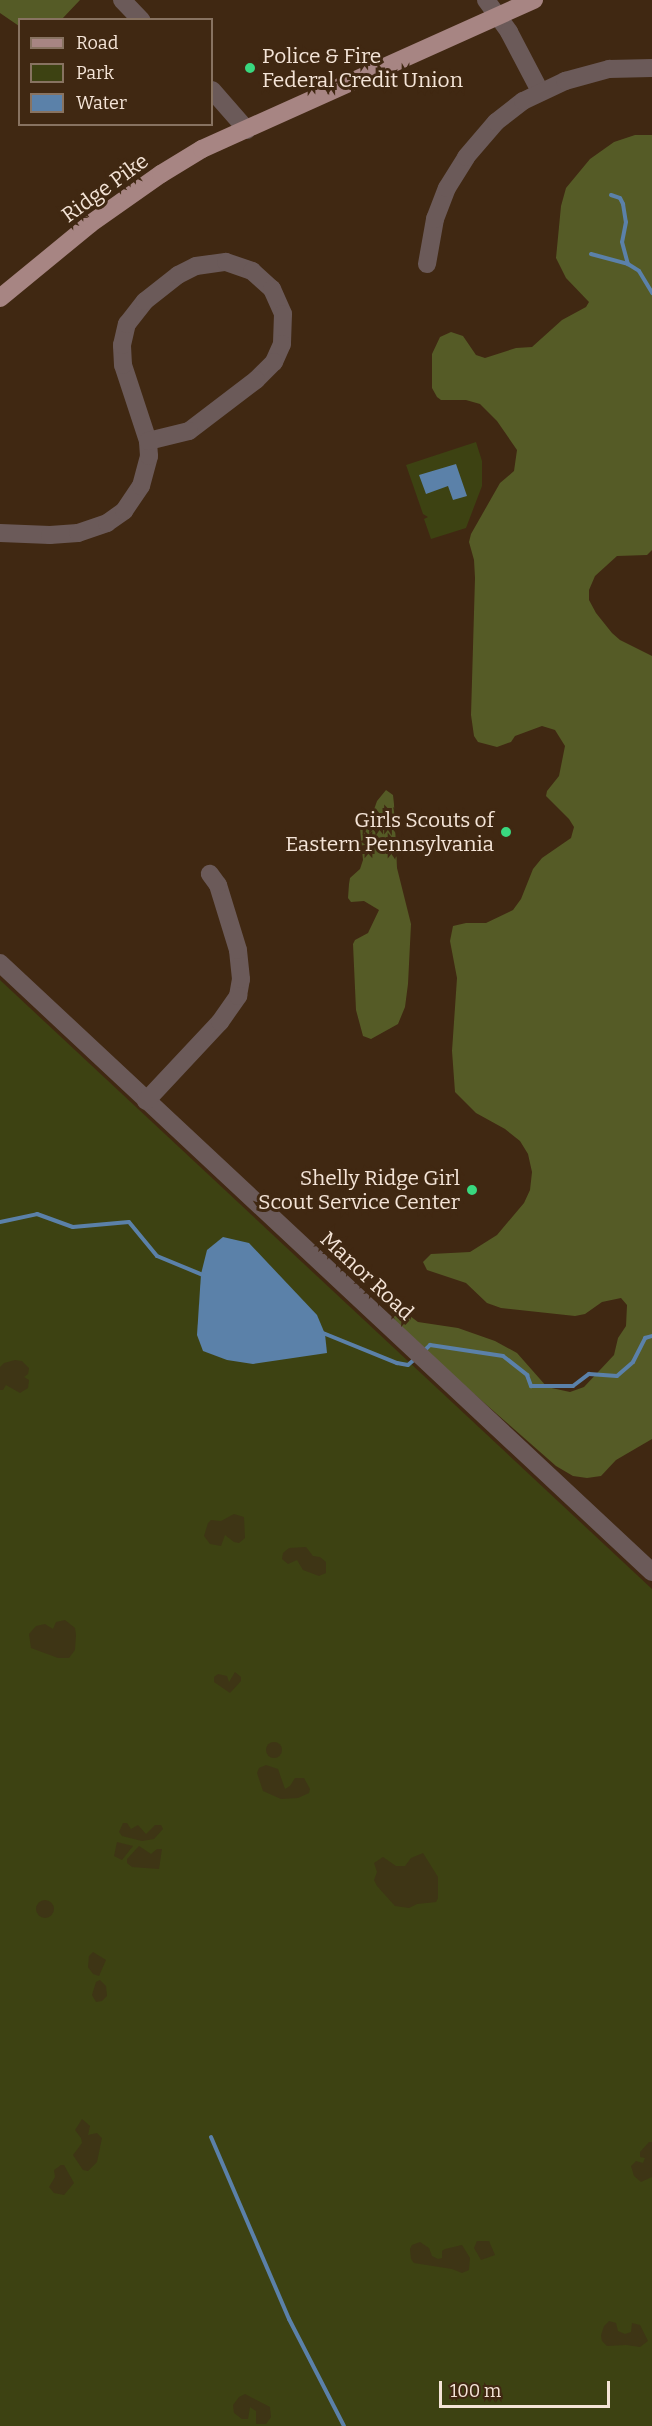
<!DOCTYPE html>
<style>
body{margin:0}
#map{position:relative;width:652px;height:2426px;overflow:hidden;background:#402812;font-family:Bitter,serif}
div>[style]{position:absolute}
.green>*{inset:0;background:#3d4212}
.forest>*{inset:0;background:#555b26}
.sand>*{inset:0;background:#3e3515}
.round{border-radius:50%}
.water>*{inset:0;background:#5b81a9}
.stream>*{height:4px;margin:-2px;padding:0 2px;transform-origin:2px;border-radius:2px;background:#5b81a9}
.minor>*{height:18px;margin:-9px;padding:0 9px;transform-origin:9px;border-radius:9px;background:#6b5a59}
.major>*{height:18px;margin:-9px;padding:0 9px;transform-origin:9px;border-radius:9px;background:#a78583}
.dots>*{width:16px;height:16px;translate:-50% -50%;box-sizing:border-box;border:3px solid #402812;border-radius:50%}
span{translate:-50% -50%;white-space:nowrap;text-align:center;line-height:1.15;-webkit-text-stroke:6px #402812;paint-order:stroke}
.poi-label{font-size:21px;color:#f4e4d7}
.left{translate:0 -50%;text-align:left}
.right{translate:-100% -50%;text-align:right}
.street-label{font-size:21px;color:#f4e4d7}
.legend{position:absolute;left:18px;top:18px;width:195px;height:108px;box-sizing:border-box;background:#402812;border:2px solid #887361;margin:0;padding:8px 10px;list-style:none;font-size:18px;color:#f4e4d7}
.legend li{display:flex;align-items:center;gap:12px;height:30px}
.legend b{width:30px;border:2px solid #887361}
.scale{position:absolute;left:439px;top:2381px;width:171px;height:27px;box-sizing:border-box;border:3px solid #f4e4d7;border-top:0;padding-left:8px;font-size:18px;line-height:21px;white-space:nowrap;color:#f4e4d7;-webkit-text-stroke:4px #402812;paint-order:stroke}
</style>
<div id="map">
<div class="green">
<div style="clip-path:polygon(476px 442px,482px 461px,482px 486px,466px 528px,431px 539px,424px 519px,428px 517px,423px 514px,406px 465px)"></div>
<div style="clip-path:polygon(0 980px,652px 1589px,652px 2426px,0 2426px)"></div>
</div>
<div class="forest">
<div style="clip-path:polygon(0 0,80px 0,62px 19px,20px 20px,19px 26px,0 13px)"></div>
<div style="clip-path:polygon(635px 135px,652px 135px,652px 550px,647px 555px,617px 556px,595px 576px,589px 590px,589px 600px,596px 613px,612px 633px,620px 640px,652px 656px,652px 1439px,616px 1460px,601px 1476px,587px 1478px,573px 1476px,556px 1466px,398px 1327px,391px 1311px,396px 1308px,402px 1310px,418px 1322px,458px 1328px,495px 1341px,517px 1353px,547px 1387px,570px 1392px,584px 1387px,614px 1355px,618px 1338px,626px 1326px,627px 1305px,621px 1298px,602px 1302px,585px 1314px,575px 1316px,501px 1308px,487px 1303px,466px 1283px,427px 1270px,423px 1262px,431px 1254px,470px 1252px,497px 1235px,524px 1203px,530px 1190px,532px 1172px,528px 1154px,520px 1141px,505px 1129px,476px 1113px,455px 1092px,452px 1051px,457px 978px,450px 941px,453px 926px,466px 923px,486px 923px,513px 910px,521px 899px,533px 869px,542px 858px,571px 838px,574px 827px,569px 819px,546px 796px,547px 791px,559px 776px,565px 746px,555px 730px,542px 726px,515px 736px,511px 742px,497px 747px,478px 742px,474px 736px,471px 715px,475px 578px,474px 560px,469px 542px,471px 534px,500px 483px,514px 471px,517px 450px,497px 421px,480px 404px,466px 400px,441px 400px,437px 397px,432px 388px,432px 354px,440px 337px,451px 332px,463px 336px,476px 355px,485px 358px,516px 348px,532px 347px,562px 320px,586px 307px,589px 302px,566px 278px,556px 258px,561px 206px,566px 188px,590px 159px,614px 142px)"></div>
<div style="clip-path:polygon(386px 790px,393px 795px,394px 804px,397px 868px,411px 924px,408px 984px,405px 1007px,398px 1024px,371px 1039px,363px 1036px,356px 1010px,353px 944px,355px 940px,368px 933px,379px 910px,364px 901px,351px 902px,348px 898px,349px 884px,350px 878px,360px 869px,363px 860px,360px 828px,362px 823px,370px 821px,377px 801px)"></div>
</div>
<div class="sand">
<div style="clip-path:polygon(15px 1360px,22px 1361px,29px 1368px,28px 1374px,24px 1377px,29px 1380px,28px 1388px,20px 1393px,6px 1385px,3px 1390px,0 1390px,0 1367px,4px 1363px)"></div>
<div style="clip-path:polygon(234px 1514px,244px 1517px,245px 1538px,239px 1543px,234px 1542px,225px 1535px,221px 1546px,210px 1544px,204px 1536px,208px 1523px,211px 1520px,221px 1521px)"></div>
<div style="clip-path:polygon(306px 1547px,313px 1556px,320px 1557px,326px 1562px,326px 1573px,319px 1576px,303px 1570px,297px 1560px,288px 1564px,282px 1559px,283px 1553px,289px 1548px)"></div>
<div style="clip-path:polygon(65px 1620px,75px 1628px,76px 1635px,75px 1650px,69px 1658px,58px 1658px,31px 1648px,29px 1634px,36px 1626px,45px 1624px,53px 1629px,56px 1622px)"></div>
<div style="clip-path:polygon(235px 1672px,241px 1677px,241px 1681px,230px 1693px,214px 1682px,214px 1677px,218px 1674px,227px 1676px,229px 1682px)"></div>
<div class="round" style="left:266px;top:1742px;width:16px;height:16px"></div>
<div style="clip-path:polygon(266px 1765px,278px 1769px,285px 1789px,290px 1786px,295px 1778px,304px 1778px,310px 1789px,309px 1793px,298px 1798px,281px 1799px,263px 1791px,257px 1773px,259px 1768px)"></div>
<div style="clip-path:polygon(123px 1823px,127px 1823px,131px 1829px,138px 1825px,146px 1834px,155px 1825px,161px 1825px,163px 1829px,154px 1839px,142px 1841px,122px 1836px,119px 1832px)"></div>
<div style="clip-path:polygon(117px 1842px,133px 1846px,122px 1860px,114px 1856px)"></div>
<div style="clip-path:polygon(139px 1846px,151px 1854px,157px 1849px,162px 1849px,159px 1869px,132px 1867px,127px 1863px,127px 1859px)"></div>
<div style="clip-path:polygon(423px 1853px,438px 1877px,438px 1898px,436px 1902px,417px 1904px,409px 1908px,395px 1906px,377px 1886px,374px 1880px,377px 1872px,374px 1863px,383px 1857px,396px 1866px,405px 1866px,411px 1858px)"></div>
<div class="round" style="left:36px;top:1900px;width:18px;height:18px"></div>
<div style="clip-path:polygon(93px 1952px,106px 1960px,99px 1976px,93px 1974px,88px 1967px,89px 1956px)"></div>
<div style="clip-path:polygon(100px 1980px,106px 1986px,107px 1996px,102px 2001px,96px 2002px,92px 1995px,96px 1982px)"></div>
<div style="clip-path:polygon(82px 2119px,90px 2126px,88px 2135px,97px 2133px,102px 2138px,97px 2162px,88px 2171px,83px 2170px,73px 2155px,82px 2143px,81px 2138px,75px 2130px)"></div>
<div style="clip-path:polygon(649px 2142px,652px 2142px,652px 2177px,641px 2182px,634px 2176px,631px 2166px,636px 2161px,643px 2163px,645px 2158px,640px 2157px,640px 2152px)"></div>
<div style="clip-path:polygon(61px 2165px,64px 2165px,74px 2183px,64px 2195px,54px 2193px,49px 2187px,55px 2177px,54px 2170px)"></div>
<div style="clip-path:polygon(477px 2241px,489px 2241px,495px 2255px,481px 2260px,474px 2248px)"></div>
<div style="clip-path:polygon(420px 2242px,429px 2248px,432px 2256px,438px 2259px,442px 2258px,442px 2251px,445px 2249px,462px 2245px,470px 2258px,469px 2270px,462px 2273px,452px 2269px,414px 2263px,411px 2259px,410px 2249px,412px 2245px)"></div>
<div style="clip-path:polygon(609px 2321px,616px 2323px,618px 2331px,625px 2334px,631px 2332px,632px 2323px,640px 2325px,648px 2341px,640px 2347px,626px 2345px,607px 2346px,602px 2341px,601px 2335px,604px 2326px)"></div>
<div style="clip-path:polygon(245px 2394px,270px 2407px,271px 2417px,266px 2424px,256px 2424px,256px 2411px,250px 2407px,248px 2419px,242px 2419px,234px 2413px,233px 2405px,239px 2397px)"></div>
</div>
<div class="water">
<div style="clip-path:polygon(456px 464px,467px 496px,453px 500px,448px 486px,426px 494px,419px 475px)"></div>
<div style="clip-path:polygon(223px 1237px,249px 1243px,317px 1315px,325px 1334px,327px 1353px,253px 1364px,227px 1360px,203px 1351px,197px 1335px,201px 1274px,207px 1250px)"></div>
</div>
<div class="stream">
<div style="left:611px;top:195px;width:9px;rotate:18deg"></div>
<div style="left:620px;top:198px;width:7px;rotate:63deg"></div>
<div style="left:623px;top:204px;width:18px;rotate:81deg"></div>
<div style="left:626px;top:222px;width:20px;rotate:101deg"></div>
<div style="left:622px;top:242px;width:23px;rotate:75deg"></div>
<div style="left:628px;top:264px;width:13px;rotate:32deg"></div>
<div style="left:639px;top:271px;width:26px;rotate:59deg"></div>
<div style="left:591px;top:254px;width:38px;rotate:15deg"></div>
<div style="left:0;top:1222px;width:38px;rotate:-12deg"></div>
<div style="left:37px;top:1214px;width:38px;rotate:20deg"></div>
<div style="left:73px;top:1227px;width:56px;rotate:-5.1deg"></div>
<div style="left:129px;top:1222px;width:44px;rotate:50.5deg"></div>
<div style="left:157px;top:1256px;width:50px;rotate:22.4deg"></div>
<div style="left:323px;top:1333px;width:80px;rotate:22.1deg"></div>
<div style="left:397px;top:1363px;width:11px;rotate:10deg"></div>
<div style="left:408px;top:1365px;width:9px;rotate:-41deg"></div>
<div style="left:423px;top:1352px;width:10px;rotate:-45deg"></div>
<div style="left:430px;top:1345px;width:74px;rotate:8.6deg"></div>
<div style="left:503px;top:1356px;width:31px;rotate:38deg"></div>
<div style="left:527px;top:1375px;width:12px;rotate:70deg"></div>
<div style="left:531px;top:1386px;width:42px"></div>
<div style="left:573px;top:1386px;width:20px;rotate:-37deg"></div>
<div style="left:589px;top:1374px;width:28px;rotate:4deg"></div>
<div style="left:617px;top:1376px;width:21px;rotate:-41deg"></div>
<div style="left:633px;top:1362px;width:27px;rotate:-63deg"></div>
<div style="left:645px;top:1338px;width:7px;rotate:-16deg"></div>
<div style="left:211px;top:2137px;width:198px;rotate:66.8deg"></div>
<div style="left:289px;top:2319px;width:120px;rotate:62.8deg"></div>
</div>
<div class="minor">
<div style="left:122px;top:0;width:28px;rotate:46deg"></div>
<div style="left:486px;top:0;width:39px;rotate:54deg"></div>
<div style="left:509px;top:32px;width:67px;rotate:62.3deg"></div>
<div style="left:212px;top:90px;width:53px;rotate:48.8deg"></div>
<div style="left:427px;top:264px;width:46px;rotate:-79.9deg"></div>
<div style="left:435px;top:219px;width:33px;rotate:-69deg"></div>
<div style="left:447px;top:188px;width:36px;rotate:-58deg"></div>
<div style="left:466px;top:157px;width:46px;rotate:-49.4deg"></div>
<div style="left:496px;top:122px;width:34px;rotate:-38deg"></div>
<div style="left:523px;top:101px;width:47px;rotate:-25.5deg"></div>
<div style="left:565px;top:81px;width:46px;rotate:-15.3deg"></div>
<div style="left:609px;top:69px;width:43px;rotate:-1.3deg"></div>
<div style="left:0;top:533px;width:50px;rotate:2.3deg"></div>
<div style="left:50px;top:535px;width:28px;rotate:-4deg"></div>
<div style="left:78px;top:533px;width:31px;rotate:-19deg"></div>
<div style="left:107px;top:523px;width:21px;rotate:-35deg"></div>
<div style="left:124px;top:511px;width:30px;rotate:-56deg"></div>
<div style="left:141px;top:486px;width:31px;rotate:-75deg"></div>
<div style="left:149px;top:456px;width:15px;rotate:-94deg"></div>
<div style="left:148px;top:441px;width:80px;rotate:-108.2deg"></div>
<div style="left:123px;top:365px;width:20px;rotate:-93deg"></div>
<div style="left:122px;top:345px;width:22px;rotate:-77deg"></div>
<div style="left:127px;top:324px;width:29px;rotate:-52deg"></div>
<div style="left:145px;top:301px;width:42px;rotate:-38.2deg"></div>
<div style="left:178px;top:275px;width:20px;rotate:-27deg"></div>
<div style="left:196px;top:266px;width:30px;rotate:-8deg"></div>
<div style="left:226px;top:262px;width:28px;rotate:19deg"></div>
<div style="left:252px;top:271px;width:27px;rotate:42deg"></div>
<div style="left:272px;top:289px;width:27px;rotate:66deg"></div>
<div style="left:283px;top:314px;width:30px;rotate:92deg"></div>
<div style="left:282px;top:344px;width:20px;rotate:114deg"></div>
<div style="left:274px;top:362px;width:25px;rotate:135deg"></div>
<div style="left:256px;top:380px;width:84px;rotate:142.7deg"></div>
<div style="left:189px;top:431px;width:42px;rotate:166.3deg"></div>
<div style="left:0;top:963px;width:892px;rotate:43.05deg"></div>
<div style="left:146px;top:1101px;width:108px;rotate:-46.9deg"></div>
<div style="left:220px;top:1022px;width:32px;rotate:-55deg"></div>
<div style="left:238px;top:996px;width:17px;rotate:-80deg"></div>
<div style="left:241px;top:979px;width:29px;rotate:-96deg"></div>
<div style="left:238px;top:950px;width:68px;rotate:-107.1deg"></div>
<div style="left:218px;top:885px;width:14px;rotate:-126deg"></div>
</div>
<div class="major">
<div style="left:0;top:298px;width:117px;rotate:-39.4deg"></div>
<div style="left:90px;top:224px;width:87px;rotate:-35.2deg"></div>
<div style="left:161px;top:174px;width:48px;rotate:-31.4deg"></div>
<div style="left:202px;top:149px;width:364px;rotate:-24.2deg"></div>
</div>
<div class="dots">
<div style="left:250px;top:68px;background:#39d87f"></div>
<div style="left:506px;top:832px;background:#39d87f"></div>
<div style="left:472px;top:1190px;background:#39d87f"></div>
</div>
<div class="poi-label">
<span class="left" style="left:262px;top:68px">Police &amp; Fire<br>Federal Credit Union</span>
<span class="right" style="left:494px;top:832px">Girls Scouts of<br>Eastern Pennsylvania</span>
<span class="right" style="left:460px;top:1190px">Shelly Ridge Girl<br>Scout Service Center</span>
</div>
<div class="street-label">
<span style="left:105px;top:188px;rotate:-36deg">Ridge Pike</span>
<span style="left:367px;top:1276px;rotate:43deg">Manor Road</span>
</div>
<ul class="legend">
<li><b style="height:8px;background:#a78583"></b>Road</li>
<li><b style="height:16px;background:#3d4212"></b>Park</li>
<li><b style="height:16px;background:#5b81a9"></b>Water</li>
</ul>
<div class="scale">100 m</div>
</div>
